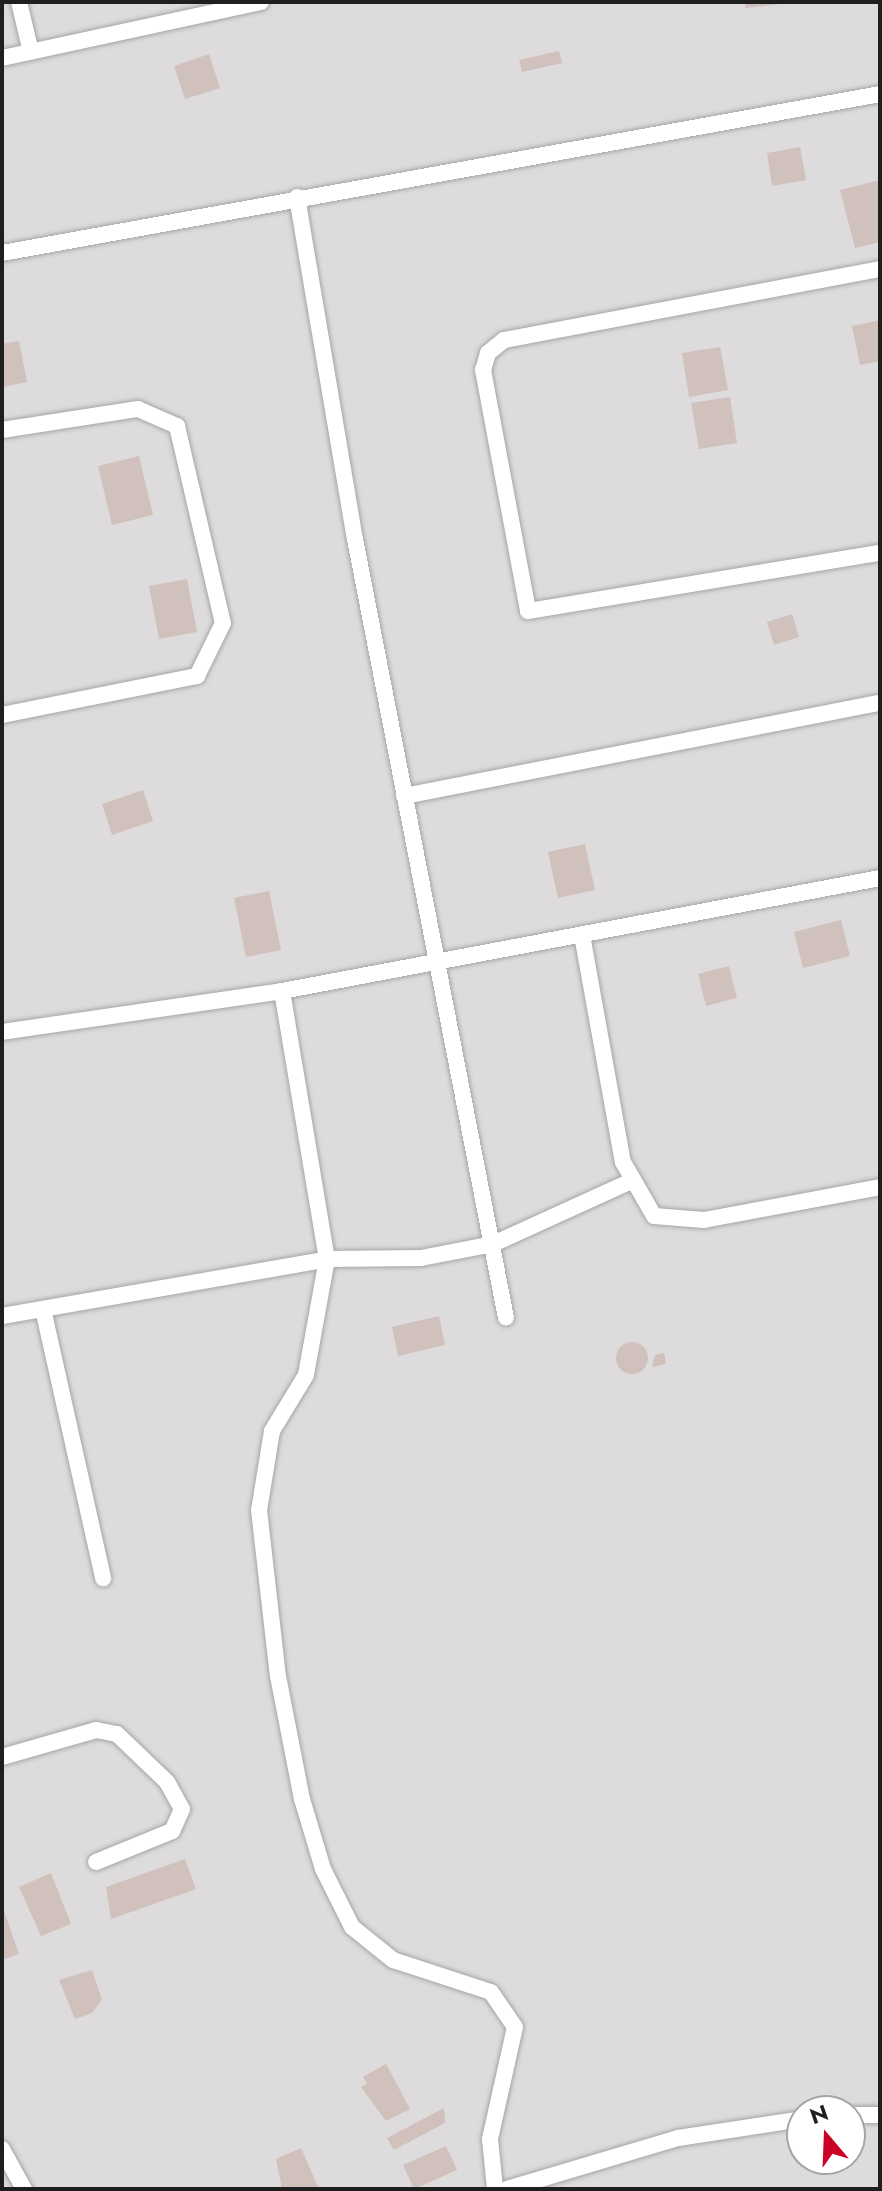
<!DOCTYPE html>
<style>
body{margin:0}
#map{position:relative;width:882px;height:2191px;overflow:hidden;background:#f0eae4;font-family:Jost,sans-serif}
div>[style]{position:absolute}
.residential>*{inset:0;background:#dddbdc}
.building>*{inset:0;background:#d1c1bc}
.round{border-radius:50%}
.roads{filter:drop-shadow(0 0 2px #a6a6a6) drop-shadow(0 0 2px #a6a6a6)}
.minor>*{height:16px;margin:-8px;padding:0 8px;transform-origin:8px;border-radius:8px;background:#fff}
span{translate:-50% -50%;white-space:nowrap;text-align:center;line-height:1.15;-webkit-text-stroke:6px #fff;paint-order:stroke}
.frame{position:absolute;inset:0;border:4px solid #1f1f1f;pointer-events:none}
.north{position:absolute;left:786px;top:2095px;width:80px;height:80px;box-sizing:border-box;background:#fff;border:2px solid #a5a5a5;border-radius:50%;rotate:341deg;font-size:22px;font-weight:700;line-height:32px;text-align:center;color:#1f1f1f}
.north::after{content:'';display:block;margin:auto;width:28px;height:36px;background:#cd0026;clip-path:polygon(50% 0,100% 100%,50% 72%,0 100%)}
</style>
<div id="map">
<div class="residential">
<div style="clip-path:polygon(evenodd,2px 2px,880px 2px,880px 2189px,2px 2189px,2px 2px,802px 2111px,850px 2111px,850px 2159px,802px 2159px,802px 2111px)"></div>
</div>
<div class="building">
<div style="clip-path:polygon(745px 2px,781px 2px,781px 4px,745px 8px)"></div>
<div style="clip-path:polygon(559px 51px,562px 63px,522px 72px,519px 60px)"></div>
<div style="clip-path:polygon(209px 54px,220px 88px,185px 99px,174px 66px)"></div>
<div style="clip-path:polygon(800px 147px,806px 180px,772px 186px,767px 153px)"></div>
<div style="clip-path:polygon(880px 180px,880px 242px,855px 248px,840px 190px)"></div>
<div style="clip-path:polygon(880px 320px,880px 361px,860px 365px,852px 326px)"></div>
<div style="clip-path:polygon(19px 341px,27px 382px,2px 387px,2px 344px)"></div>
<div style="clip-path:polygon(720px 347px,728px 390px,689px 397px,682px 353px)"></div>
<div style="clip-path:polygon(730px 397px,737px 443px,699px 449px,691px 403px)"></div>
<div style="clip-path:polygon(139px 456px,153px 515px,112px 525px,98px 466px)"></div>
<div style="clip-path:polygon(187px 579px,197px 632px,159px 639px,149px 586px)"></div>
<div style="clip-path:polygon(792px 614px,799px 637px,774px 645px,767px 622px)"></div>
<div style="clip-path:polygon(143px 790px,153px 821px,112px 835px,102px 804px)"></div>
<div style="clip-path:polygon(585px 844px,595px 890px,558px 898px,548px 852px)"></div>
<div style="clip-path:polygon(269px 891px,281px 950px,246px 957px,234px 898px)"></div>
<div style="clip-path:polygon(841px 920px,850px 956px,803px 968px,794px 932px)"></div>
<div style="clip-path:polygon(729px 966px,737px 998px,706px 1006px,698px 974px)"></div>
<div style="clip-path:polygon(439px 1316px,445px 1345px,398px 1356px,392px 1327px)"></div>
<div class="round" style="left:616px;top:1342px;width:32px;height:32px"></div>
<div style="clip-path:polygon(664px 1353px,666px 1364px,652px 1367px,655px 1355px)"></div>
<div style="clip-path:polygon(185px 1859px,196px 1889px,111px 1919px,106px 1887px)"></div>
<div style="clip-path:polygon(51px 1873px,71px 1924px,41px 1936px,19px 1887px)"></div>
<div style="clip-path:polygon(2px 1905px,19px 1954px,2px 1960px)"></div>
<div style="clip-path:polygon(92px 1970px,102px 2000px,92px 2013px,75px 2019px,59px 1980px)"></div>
<div style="clip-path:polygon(386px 2064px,410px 2109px,386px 2121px,361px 2087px,367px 2084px,363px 2077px)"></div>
<div style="clip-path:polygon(444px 2108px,445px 2123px,394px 2150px,387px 2138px)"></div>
<div style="clip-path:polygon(446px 2146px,457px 2170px,414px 2189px,403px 2165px)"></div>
<div style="clip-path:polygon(301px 2148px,319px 2189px,282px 2189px,276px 2159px)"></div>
</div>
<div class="roads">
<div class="minor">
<div style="left:19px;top:2px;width:51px;rotate:76.5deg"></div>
<div style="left:2px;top:58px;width:265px;rotate:-12.2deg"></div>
<div style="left:297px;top:197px;width:347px;rotate:80.4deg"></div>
<div style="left:355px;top:539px;width:793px;rotate:79.03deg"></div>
<div style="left:2px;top:253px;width:892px;rotate:-10.26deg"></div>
<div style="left:880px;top:269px;width:383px;rotate:169.3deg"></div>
<div style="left:504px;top:340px;width:21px;rotate:141deg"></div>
<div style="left:488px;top:353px;width:18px;rotate:106deg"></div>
<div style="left:483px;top:370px;width:245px;rotate:79.4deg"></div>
<div style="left:528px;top:611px;width:357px;rotate:-9.4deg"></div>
<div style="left:2px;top:430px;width:138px;rotate:-8.8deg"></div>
<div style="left:138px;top:409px;width:43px;rotate:23.6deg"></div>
<div style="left:177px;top:426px;width:202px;rotate:76.9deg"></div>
<div style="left:223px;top:623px;width:59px;rotate:116.1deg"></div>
<div style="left:197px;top:676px;width:199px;rotate:168.7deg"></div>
<div style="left:404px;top:796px;width:485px;rotate:-11.1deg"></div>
<div style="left:582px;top:935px;width:231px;rotate:79.8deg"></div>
<div style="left:623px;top:1162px;width:62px;rotate:60.1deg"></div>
<div style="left:654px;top:1216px;width:50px;rotate:4.6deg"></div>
<div style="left:704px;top:1220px;width:179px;rotate:-10.6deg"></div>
<div style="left:282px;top:991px;width:609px;rotate:-10.7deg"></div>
<div style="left:2px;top:1032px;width:283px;rotate:-8.3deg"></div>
<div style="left:282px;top:991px;width:272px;rotate:80.5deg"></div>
<div style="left:327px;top:1259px;width:118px;rotate:100.3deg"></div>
<div style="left:306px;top:1375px;width:66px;rotate:121.3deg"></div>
<div style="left:272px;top:1431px;width:80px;rotate:99.3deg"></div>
<div style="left:259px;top:1510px;width:167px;rotate:83.5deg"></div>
<div style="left:278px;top:1676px;width:125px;rotate:79deg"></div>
<div style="left:302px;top:1799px;width:73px;rotate:73.3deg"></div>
<div style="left:323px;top:1869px;width:65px;rotate:63.4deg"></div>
<div style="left:352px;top:1927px;width:53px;rotate:38.8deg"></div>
<div style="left:393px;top:1960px;width:103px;rotate:18.1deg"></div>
<div style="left:491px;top:1992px;width:42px;rotate:55.6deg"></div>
<div style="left:515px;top:2027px;width:115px;rotate:102.6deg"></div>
<div style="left:490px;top:2139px;width:50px;rotate:84.3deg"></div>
<div style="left:43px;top:1309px;width:276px;rotate:77.4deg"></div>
<div style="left:2px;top:1316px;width:330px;rotate:-9.9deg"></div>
<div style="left:327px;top:1259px;width:94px;rotate:-0.6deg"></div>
<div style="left:421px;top:1258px;width:73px;rotate:-11deg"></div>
<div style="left:493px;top:1244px;width:152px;rotate:-24.5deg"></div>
<div style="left:2px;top:1757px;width:98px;rotate:-16deg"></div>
<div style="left:96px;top:1730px;width:21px;rotate:11deg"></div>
<div style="left:117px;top:1734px;width:69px;rotate:43.8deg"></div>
<div style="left:167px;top:1782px;width:31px;rotate:61deg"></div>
<div style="left:182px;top:1809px;width:24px;rotate:114deg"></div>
<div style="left:172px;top:1831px;width:82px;rotate:157.8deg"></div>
<div style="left:850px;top:2115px;width:30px"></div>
<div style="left:2px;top:2149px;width:46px;rotate:61.2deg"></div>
<div style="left:507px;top:2189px;width:178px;rotate:-16.6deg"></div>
<div style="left:678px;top:2138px;width:125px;rotate:-8.7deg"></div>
</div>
</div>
<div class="frame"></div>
<div class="north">N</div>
</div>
